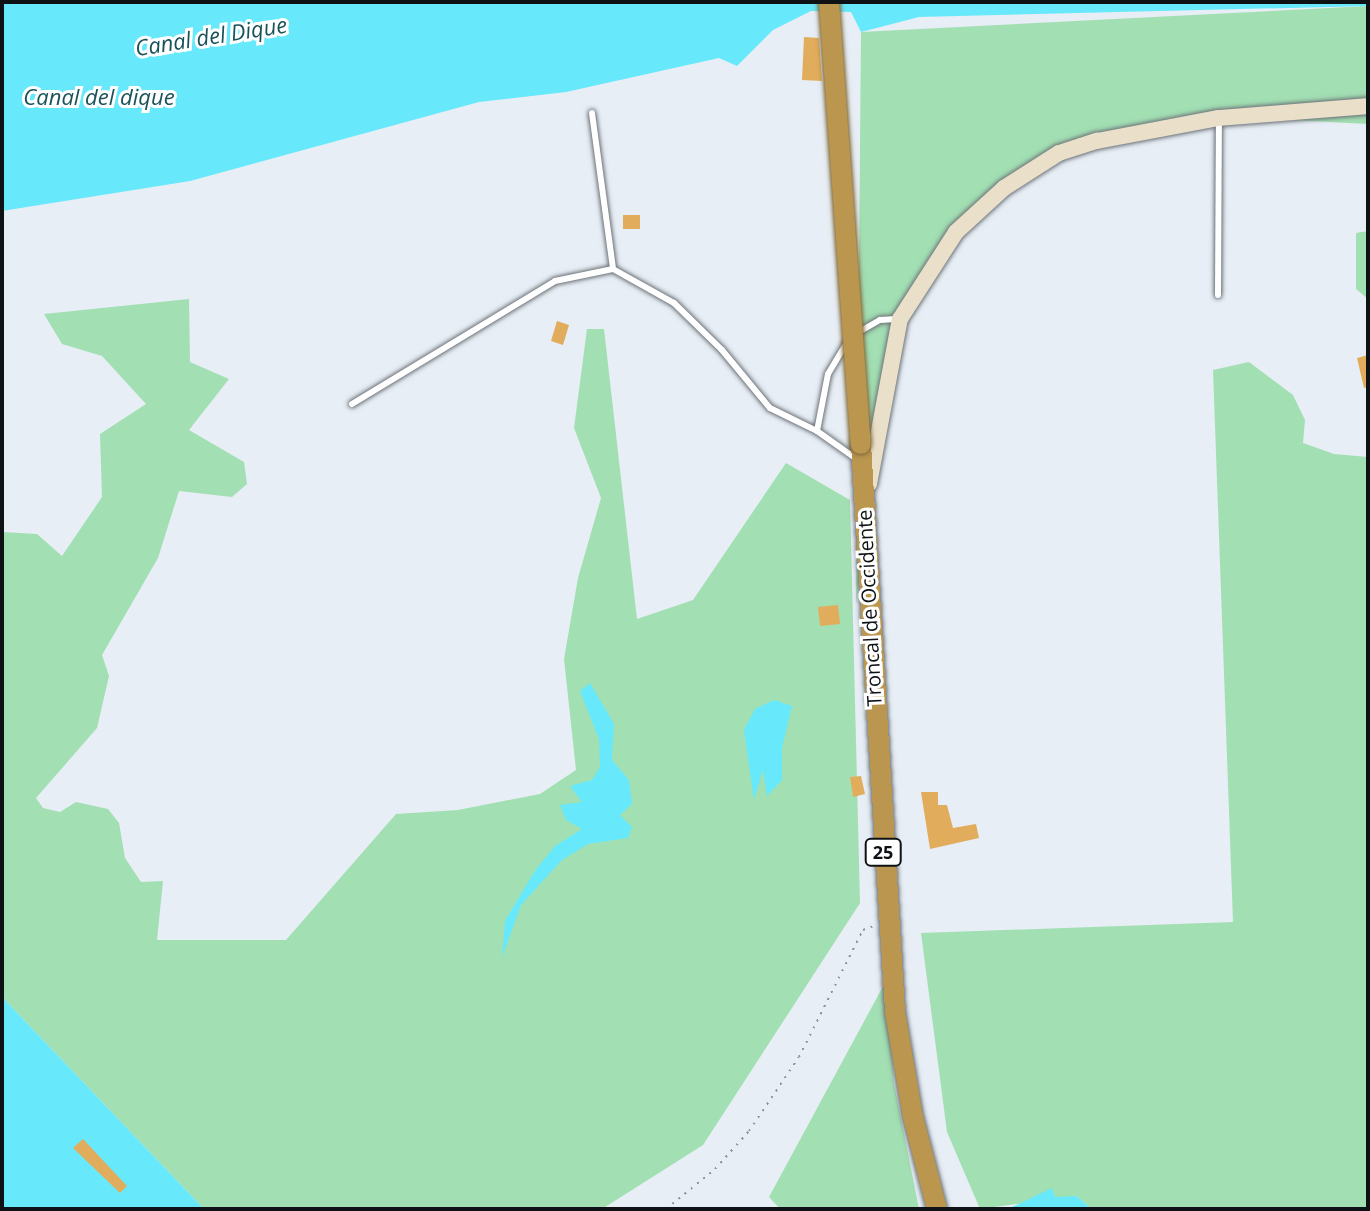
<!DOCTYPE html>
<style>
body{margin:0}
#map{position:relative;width:1370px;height:1211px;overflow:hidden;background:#e7eef5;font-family:"Open Sans",sans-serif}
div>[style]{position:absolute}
.green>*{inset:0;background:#a2dfb3}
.water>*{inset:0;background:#67e9fb}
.building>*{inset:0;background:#e1ad5c}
.path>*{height:2px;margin-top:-1px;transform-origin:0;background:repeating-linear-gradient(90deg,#8e9398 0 2px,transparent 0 8px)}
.roads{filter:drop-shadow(0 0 2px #6d7379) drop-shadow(0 0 2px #6d7379)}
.lane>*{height:6px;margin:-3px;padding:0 3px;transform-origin:3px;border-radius:3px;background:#fff}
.secondary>*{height:16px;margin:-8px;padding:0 8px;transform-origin:8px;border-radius:8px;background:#eae0ca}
.highway>*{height:20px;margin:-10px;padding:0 10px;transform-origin:10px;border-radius:10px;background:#ba964e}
.bridges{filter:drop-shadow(0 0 2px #7e683a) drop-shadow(0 0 2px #7e683a)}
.highway-bridge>*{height:20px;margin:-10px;padding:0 10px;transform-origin:10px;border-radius:10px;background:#ba964e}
span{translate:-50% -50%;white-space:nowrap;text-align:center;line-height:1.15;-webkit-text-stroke:6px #fff;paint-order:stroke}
.shield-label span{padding:2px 6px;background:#fff;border:2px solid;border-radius:6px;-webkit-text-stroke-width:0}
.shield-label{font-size:18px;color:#0f1214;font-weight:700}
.street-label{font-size:20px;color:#0f1214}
.water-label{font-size:22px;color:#1a525a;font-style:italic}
.frame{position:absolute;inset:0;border:4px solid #0f1214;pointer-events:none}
</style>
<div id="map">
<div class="green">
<div style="clip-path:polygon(1368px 6px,1368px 124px,1213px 116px,1060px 153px,979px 209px,900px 319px,856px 604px,861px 32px)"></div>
<div style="clip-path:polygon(1368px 231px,1368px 299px,1356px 289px,1356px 233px)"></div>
<div style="clip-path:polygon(189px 299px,190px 362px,229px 379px,189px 430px,244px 462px,247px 484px,232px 497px,179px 491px,158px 558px,102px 655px,109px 676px,97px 728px,36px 798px,43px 808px,60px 812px,76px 802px,108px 809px,119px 823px,125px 858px,141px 882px,163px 881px,157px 940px,286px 940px,396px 814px,458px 810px,540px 794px,576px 770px,564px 659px,578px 578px,601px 498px,574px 428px,587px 329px,604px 329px,637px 619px,693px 600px,786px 463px,850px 500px,860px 903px,703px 1145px,602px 1209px,204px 1209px,2px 997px,2px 473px,3px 532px,37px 534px,62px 556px,102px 497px,100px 434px,146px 404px,102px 356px,62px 344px,44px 314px)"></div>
<div style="clip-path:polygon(1249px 362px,1293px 395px,1305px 420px,1303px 443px,1334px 454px,1368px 457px,1368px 1209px,1092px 1209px,1076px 1196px,980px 1209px,947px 1132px,921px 933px,1233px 922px,1213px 370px)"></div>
<div style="clip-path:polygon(887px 979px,894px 1083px,919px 1209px,780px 1209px,769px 1197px)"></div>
</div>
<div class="water">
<div style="clip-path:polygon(2px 2px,1368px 2px,1368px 6px,919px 17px,861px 32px,851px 12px,811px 11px,773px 30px,737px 66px,719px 58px,566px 92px,479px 102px,190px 181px,2px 211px)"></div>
<div style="clip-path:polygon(590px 683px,614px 724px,612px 760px,629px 780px,632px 804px,620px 815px,632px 827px,628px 838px,588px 844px,562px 860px,521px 905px,502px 958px,505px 921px,534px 872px,555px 846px,582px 829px,566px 820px,560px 805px,582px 802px,570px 786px,592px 780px,600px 767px,599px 739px,580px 691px)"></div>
<div style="clip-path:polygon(774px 700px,792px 706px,782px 748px,782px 780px,767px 796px,763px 770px,754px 800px,744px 730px,755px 709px)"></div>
<div style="clip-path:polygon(2px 997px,204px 1209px,2px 1209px)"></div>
<div style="clip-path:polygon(1052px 1188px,1055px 1197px,1076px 1196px,1092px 1209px,1008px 1209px)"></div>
</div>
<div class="building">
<div style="clip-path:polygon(804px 37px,819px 38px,822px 81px,802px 80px)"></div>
<div style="clip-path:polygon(623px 215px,640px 215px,640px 229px,623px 229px)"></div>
<div style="clip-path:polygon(557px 321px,569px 325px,563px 345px,551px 341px)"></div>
<div style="clip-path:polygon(1368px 355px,1368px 387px,1364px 388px,1357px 358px)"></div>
<div style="clip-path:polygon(838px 605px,840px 624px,820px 626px,818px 607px)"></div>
<div style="clip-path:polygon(861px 776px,865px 794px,853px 797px,850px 777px)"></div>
<div style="clip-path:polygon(921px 792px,938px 792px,938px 805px,947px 805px,953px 828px,976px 824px,979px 838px,930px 849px)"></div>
<div style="clip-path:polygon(83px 1139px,127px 1186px,120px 1193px,73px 1148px)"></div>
</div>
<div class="path">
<div style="left:666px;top:1209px;width:63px;rotate:-39.2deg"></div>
<div style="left:715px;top:1169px;width:51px;rotate:-48.2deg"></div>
<div style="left:749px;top:1131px;width:89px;rotate:-56deg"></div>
<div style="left:799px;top:1057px;width:142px;rotate:-63.3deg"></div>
<div style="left:863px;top:930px;width:12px;rotate:-20deg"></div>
</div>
<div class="roads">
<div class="lane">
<div style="left:592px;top:113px;width:157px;rotate:82.3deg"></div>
<div style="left:1218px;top:295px;width:177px;rotate:-89.7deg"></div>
<div style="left:859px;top:332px;width:24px;rotate:-30deg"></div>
<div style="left:880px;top:320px;width:16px;rotate:-4deg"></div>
<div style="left:352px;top:404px;width:237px;rotate:-31.2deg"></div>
<div style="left:555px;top:281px;width:59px;rotate:-11.7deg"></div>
<div style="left:613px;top:269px;width:70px;rotate:29.1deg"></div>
<div style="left:674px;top:303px;width:67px;rotate:44.4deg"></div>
<div style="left:722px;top:350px;width:75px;rotate:50.4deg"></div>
<div style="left:770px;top:408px;width:52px;rotate:26.1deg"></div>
<div style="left:817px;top:431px;width:50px;rotate:35.3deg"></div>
<div style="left:817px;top:431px;width:58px;rotate:-79.1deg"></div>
<div style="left:828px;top:374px;width:37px;rotate:-59deg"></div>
</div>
<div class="secondary">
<div style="left:869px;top:484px;width:168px;rotate:-79.4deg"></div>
<div style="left:900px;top:319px;width:103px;rotate:-57.2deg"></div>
<div style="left:956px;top:232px;width:65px;rotate:-42.5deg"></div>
<div style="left:1004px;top:188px;width:65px;rotate:-32.5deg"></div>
<div style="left:1059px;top:153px;width:40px;rotate:-18deg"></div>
<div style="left:1097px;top:141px;width:124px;rotate:-10.7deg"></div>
<div style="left:1219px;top:118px;width:149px;rotate:-4.6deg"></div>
</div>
<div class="highway">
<div style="left:861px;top:444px;width:569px;rotate:86.57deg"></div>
<div style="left:895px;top:1012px;width:107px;rotate:80.3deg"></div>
<div style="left:913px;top:1117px;width:95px;rotate:75.4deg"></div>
</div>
</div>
<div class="bridges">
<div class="highway-bridge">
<div style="left:829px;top:2px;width:443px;rotate:85.9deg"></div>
</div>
</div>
<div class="shield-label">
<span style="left:883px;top:852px">25</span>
</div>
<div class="street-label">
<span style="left:869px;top:608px;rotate:-93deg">Troncal de Occidente</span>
</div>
<div class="water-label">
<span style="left:211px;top:36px;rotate:-9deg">Canal del Dique</span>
<span style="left:99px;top:97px">Canal del dique</span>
</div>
<div class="frame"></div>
</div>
